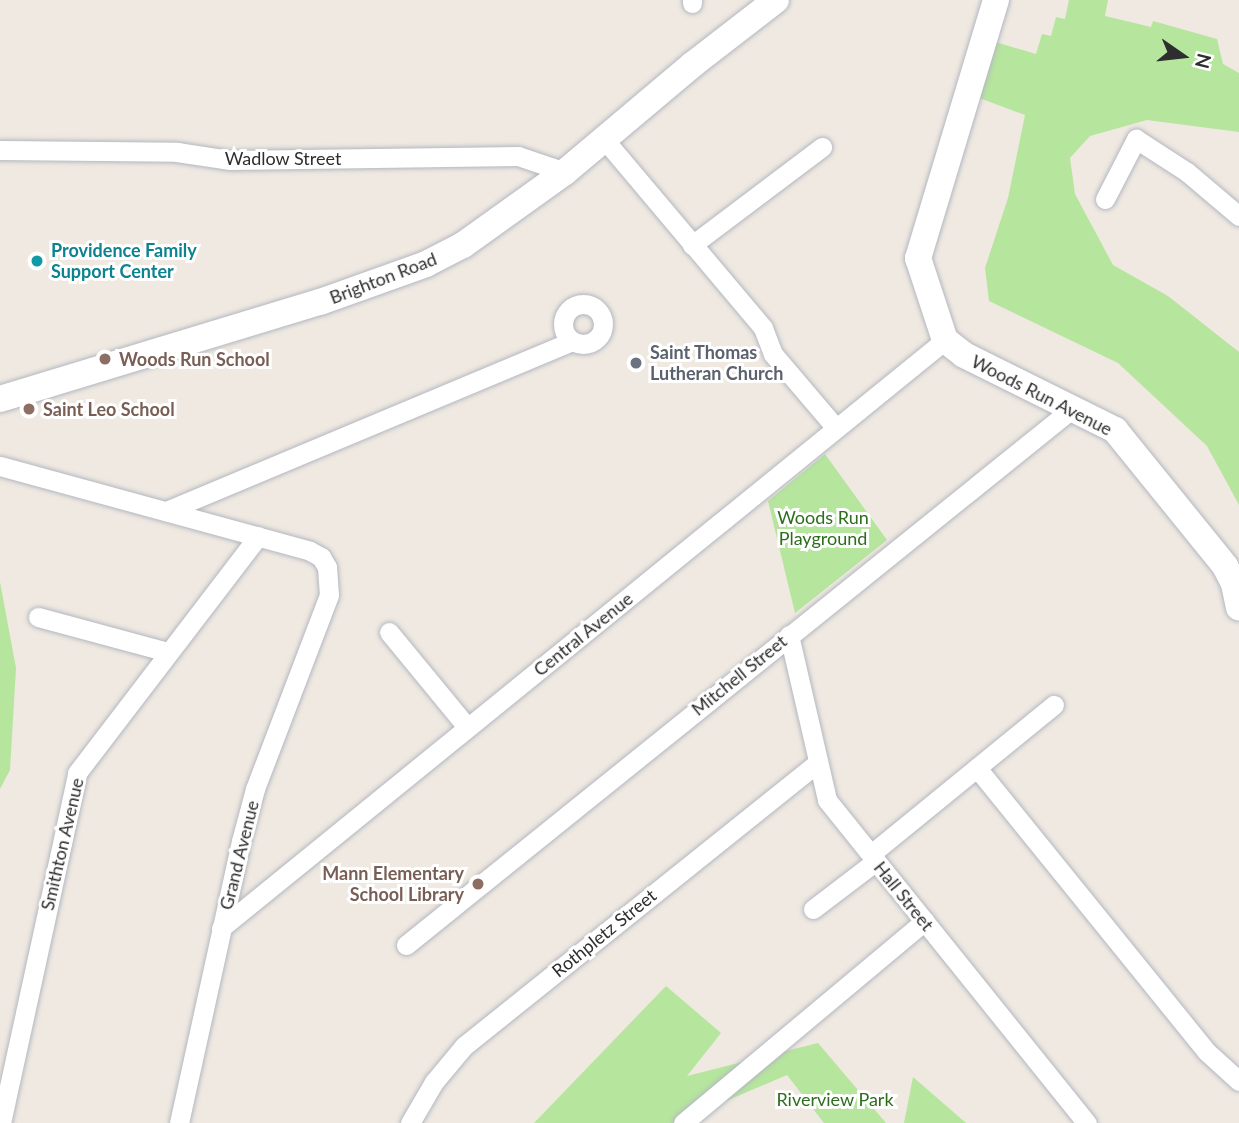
<!DOCTYPE html>
<style>
body{margin:0}
#map{position:relative;width:1239px;height:1123px;overflow:hidden;background:#efe9e1;font-family:Lato,sans-serif}
div>[style]{position:absolute}
.green>*{inset:0;background:#b6e59e}
.roads{filter:drop-shadow(0 0 2px #b4b7c1) drop-shadow(0 0 2px #b4b7c1)}
.street>*{height:19px;margin:-9.5px;padding:0 9.5px;transform-origin:9.5px;border-radius:9.5px;background:#fff}
.street>.ring{margin:-9.5px;padding:0;box-sizing:content-box;background:none;border:19px solid #fff;border-radius:50%}
.secondary>*{height:26px;margin:-13px;padding:0 13px;transform-origin:13px;border-radius:13px;background:#fff}
.dots>*{width:19px;height:19px;translate:-50% -50%;box-sizing:border-box;border:4px solid #fff;border-radius:50%}
span{translate:-50% -50%;white-space:nowrap;text-align:center;line-height:1.15;-webkit-text-stroke:6px #fff;paint-order:stroke}
.street-label{font-size:18px;color:#2e2e2e}
.culture-label{font-size:18px;color:#0d838f;font-weight:700}
.left{translate:0 -50%;text-align:left}
.worship-label{font-size:18px;color:#5b616d;font-weight:700}
.education-label{font-size:18px;color:#785e54;font-weight:700}
.right{translate:-100% -50%;text-align:right}
.park-label{font-size:18px;color:#2c6e1b}
.north{position:absolute;left:1148px;top:21px;width:70px;height:70px;-webkit-text-stroke:5px #fff;paint-order:stroke;rotate:104deg;font-size:19px;font-weight:700;line-height:28px;text-align:center;color:#2e2e2e}
.north::after{content:'';display:block;margin:auto;width:24px;height:32px;background:#2e2e2e;clip-path:polygon(50% 0,100% 100%,50% 72%,0 100%)}
</style>
<div id="map">
<div class="green">
<div style="clip-path:polygon(1069px 0,1108px 0,1105px 16px,1151px 27px,1153px 21px,1217px 39px,1223px 64px,1239px 73px,1239px 132px,1147px 120px,1090px 136px,1070px 158px,1075px 194px,1113px 265px,1168px 296px,1239px 352px,1239px 505px,1207px 446px,1118px 363px,989px 301px,985px 268px,1008px 198px,1025px 115px,966px 93px,982px 38px,1036px 54px,1042px 34px,1051px 36px,1056px 17px,1065px 19px)"></div>
<div style="clip-path:polygon(825px 454px,887px 540px,795px 613px,768px 501px)"></div>
<div style="clip-path:polygon(0 582px,16px 668px,10px 770px,0 789px)"></div>
<div style="clip-path:polygon(666px 986px,721px 1033px,687px 1076px,818px 1043px,886px 1123px,824px 1123px,787px 1075px,675px 1123px,534px 1123px)"></div>
<div style="clip-path:polygon(913px 1077px,966px 1123px,904px 1123px)"></div>
</div>
<div class="roads">
<div class="street">
<div style="left:692px;top:0;width:3px;rotate:90deg"></div>
<div style="left:604px;top:139px;width:247px;rotate:49.9deg"></div>
<div style="left:763px;top:328px;width:28px;rotate:69deg"></div>
<div style="left:773px;top:354px;width:97px;rotate:49.6deg"></div>
<div style="left:0;top:150px;width:177px;rotate:0.6deg"></div>
<div style="left:177px;top:152px;width:54px;rotate:8.6deg"></div>
<div style="left:230px;top:160px;width:288px;rotate:-0.8deg"></div>
<div style="left:518px;top:156px;width:50px;rotate:18.8deg"></div>
<div style="left:1105px;top:199px;width:68px;rotate:-62.7deg"></div>
<div style="left:1136px;top:139px;width:61px;rotate:32.9deg"></div>
<div style="left:1187px;top:172px;width:68px;rotate:40.2deg"></div>
<div style="left:692px;top:245px;width:163px;rotate:-37deg"></div>
<div class="ring" style="left:563px;top:304px;width:21px;height:21px"></div>
<div style="left:0;top:466px;width:321px;rotate:15.3deg"></div>
<div style="left:310px;top:551px;width:13px;rotate:29deg"></div>
<div style="left:321px;top:557px;width:12px;rotate:59deg"></div>
<div style="left:327px;top:567px;width:28px;rotate:86deg"></div>
<div style="left:329px;top:595px;width:208px;rotate:110.9deg"></div>
<div style="left:255px;top:789px;width:54px;rotate:105.1deg"></div>
<div style="left:241px;top:841px;width:289px;rotate:102.4deg"></div>
<div style="left:166px;top:511px;width:440px;rotate:-22.7deg"></div>
<div style="left:38px;top:617px;width:135px;rotate:15.1deg"></div>
<div style="left:389px;top:632px;width:123px;rotate:50.6deg"></div>
<div style="left:789px;top:635px;width:169px;rotate:77deg"></div>
<div style="left:827px;top:800px;width:415px;rotate:51.2deg"></div>
<div style="left:977px;top:768px;width:365px;rotate:51deg"></div>
<div style="left:1207px;top:1052px;width:43px;rotate:42.2deg"></div>
<div style="left:871px;top:854px;width:236px;rotate:-39.2deg"></div>
<div style="left:813px;top:909px;width:79px;rotate:-37.3deg"></div>
<div style="left:221px;top:928px;width:933px;rotate:-39.08deg"></div>
<div style="left:406px;top:945px;width:856px;rotate:-38.84deg"></div>
<div style="left:1px;top:1123px;width:358px;rotate:-77.7deg"></div>
<div style="left:77px;top:773px;width:298px;rotate:-52.6deg"></div>
<div style="left:410px;top:1123px;width:48px;rotate:-59.7deg"></div>
<div style="left:434px;top:1082px;width:47px;rotate:-50.2deg"></div>
<div style="left:464px;top:1046px;width:454px;rotate:-38.7deg"></div>
<div style="left:683px;top:1123px;width:315px;rotate:-39.9deg"></div>
</div>
<div class="secondary">
<div style="left:996px;top:0;width:270px;rotate:106.8deg"></div>
<div style="left:918px;top:258px;width:86px;rotate:71.8deg"></div>
<div style="left:945px;top:340px;width:24px;rotate:38deg"></div>
<div style="left:964px;top:355px;width:169px;rotate:26.4deg"></div>
<div style="left:1115px;top:430px;width:175px;rotate:51deg"></div>
<div style="left:1225px;top:566px;width:20px;rotate:63deg"></div>
<div style="left:1234px;top:584px;width:24px;rotate:78deg"></div>
<div style="left:0;top:399px;width:334px;rotate:-16.9deg"></div>
<div style="left:320px;top:302px;width:113px;rotate:-19.7deg"></div>
<div style="left:426px;top:264px;width:42px;rotate:-27.2deg"></div>
<div style="left:463px;top:245px;width:125px;rotate:-35.6deg"></div>
<div style="left:565px;top:172px;width:166px;rotate:-40.1deg"></div>
<div style="left:692px;top:65px;width:106px;rotate:-37.7deg"></div>
</div>
</div>
<div class="dots">
<div style="left:37px;top:261px;background:#0f9aa8"></div>
<div style="left:105px;top:359px;background:#8d6e63"></div>
<div style="left:636px;top:363px;background:#6b7280"></div>
<div style="left:29px;top:409px;background:#8d6e63"></div>
<div style="left:478px;top:884px;background:#8d6e63"></div>
</div>
<div class="street-label">
<span style="left:283px;top:158px">Wadlow Street</span>
<span style="left:383px;top:278px;rotate:-21deg">Brighton Road</span>
<span style="left:1042px;top:395px;rotate:27deg">Woods Run Avenue</span>
<span style="left:583px;top:634px;rotate:-39deg">Central Avenue</span>
<span style="left:739px;top:675px;rotate:-39deg">Mitchell Street</span>
<span style="left:62px;top:844px;rotate:-77deg">Smithton Avenue</span>
<span style="left:239px;top:855px;rotate:-76deg">Grand Avenue</span>
<span style="left:904px;top:896px;rotate:51deg">Hall Street</span>
<span style="left:604px;top:933px;rotate:-39deg">Rothpletz Street</span>
</div>
<div class="culture-label">
<span class="left" style="left:51px;top:261px">Providence Family<br>Support Center</span>
</div>
<div class="worship-label">
<span class="left" style="left:650px;top:363px">Saint Thomas<br>Lutheran Church</span>
</div>
<div class="education-label">
<span class="left" style="left:119px;top:359px">Woods Run School</span>
<span class="left" style="left:43px;top:409px">Saint Leo School</span>
<span class="right" style="left:464px;top:884px">Mann Elementary<br>School Library</span>
</div>
<div class="park-label">
<span style="left:823px;top:528px">Woods Run<br>Playground</span>
<span style="left:835px;top:1099px">Riverview Park</span>
</div>
<div class="north">N</div>
</div>
